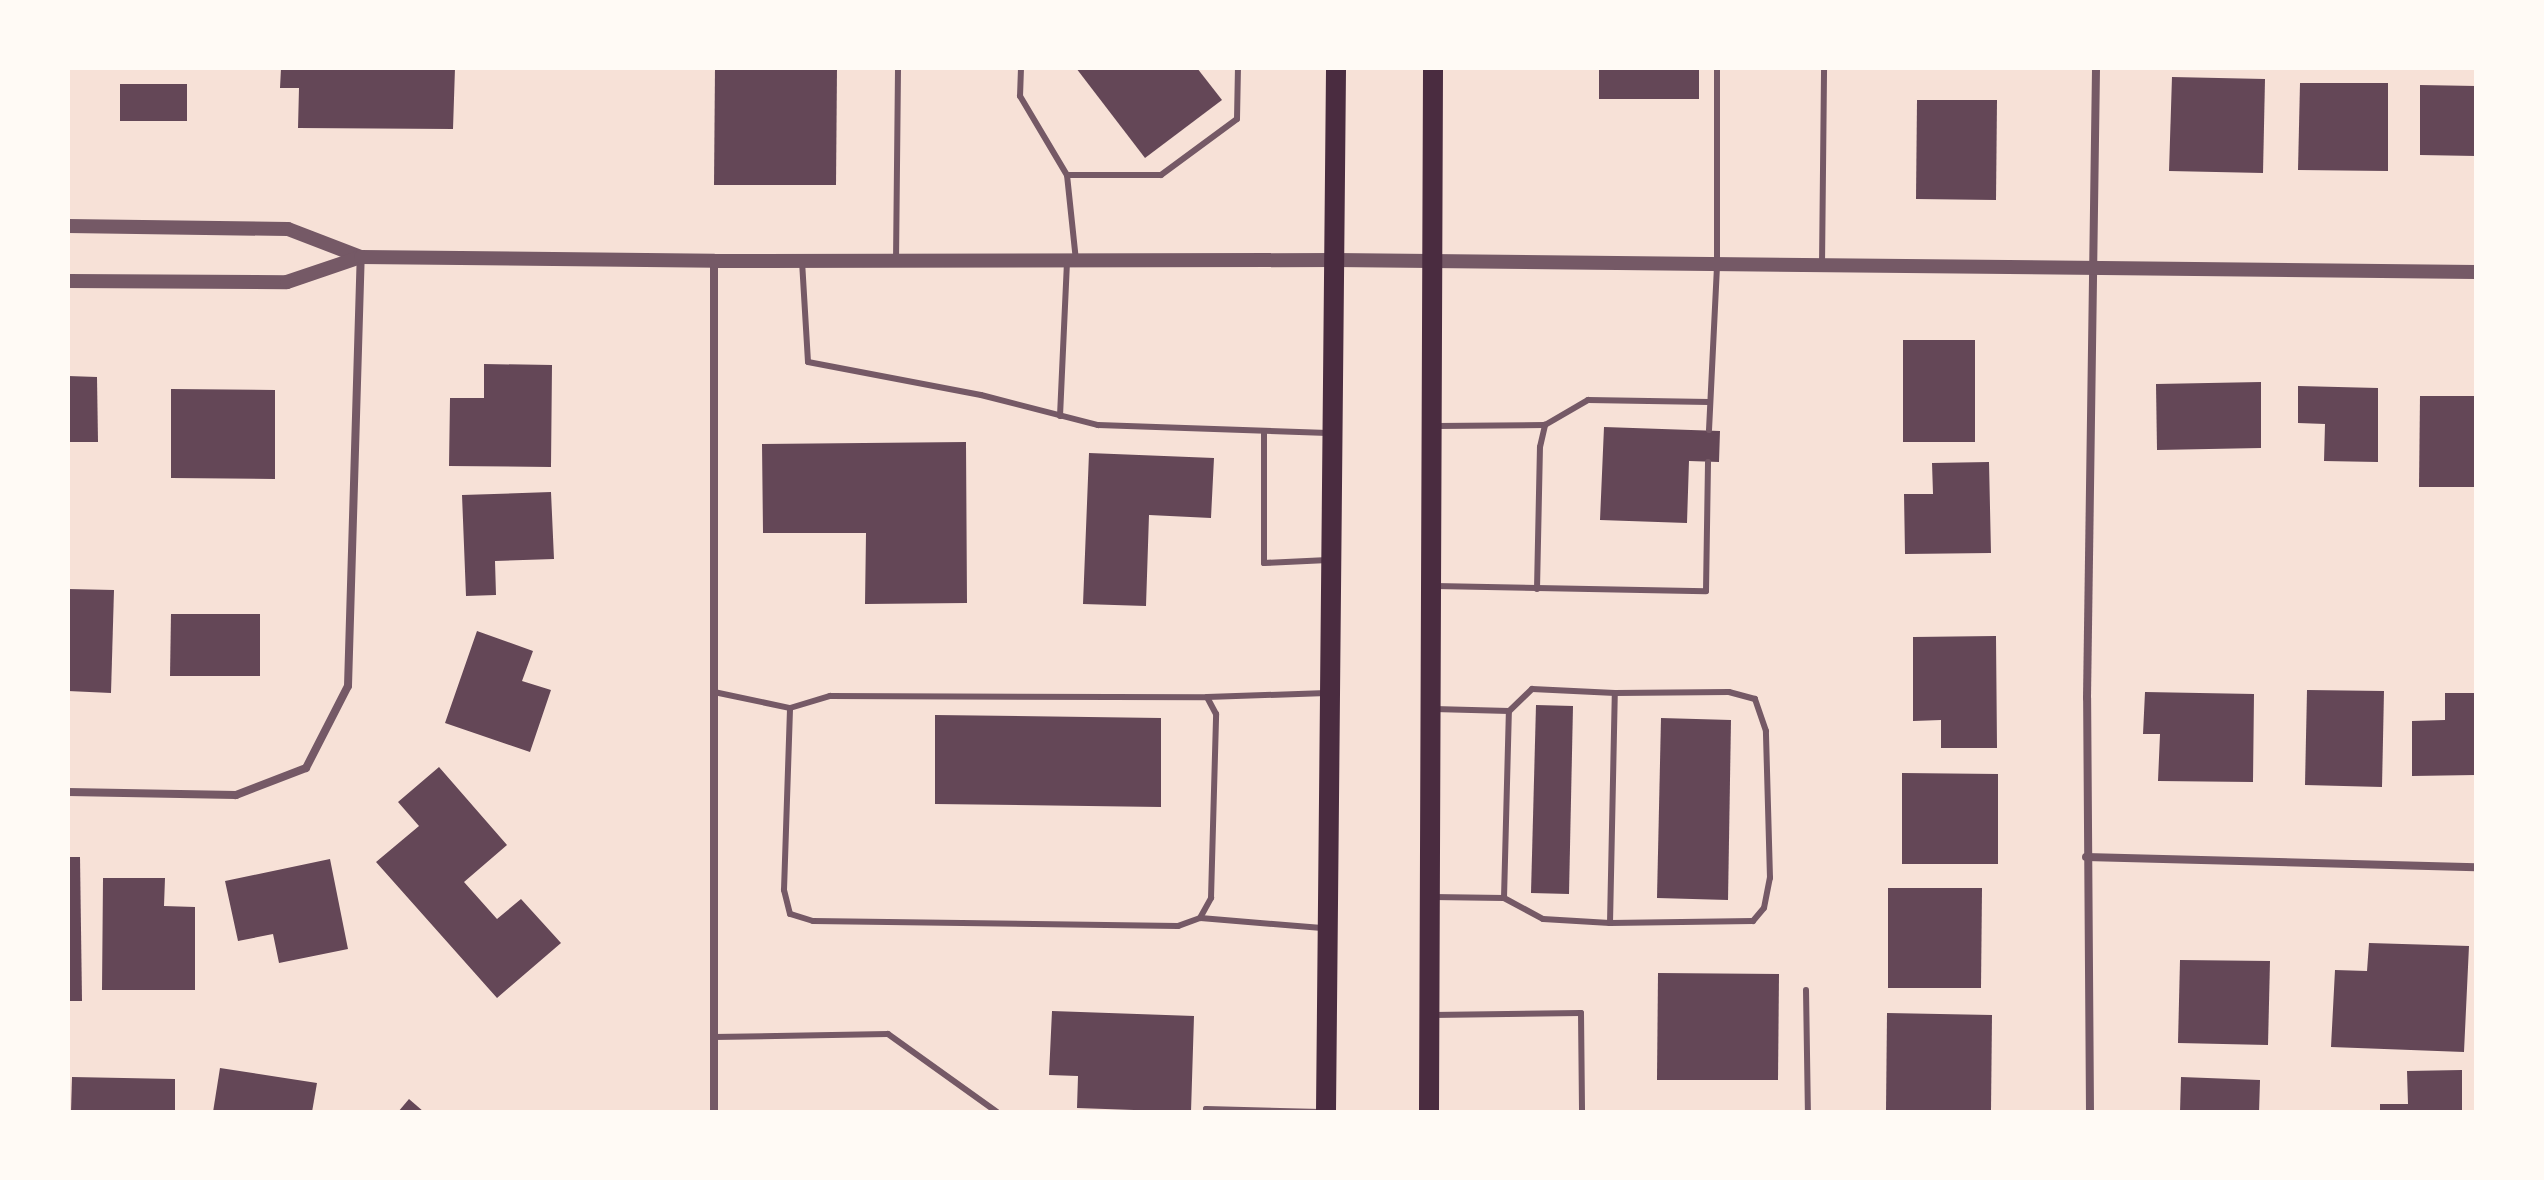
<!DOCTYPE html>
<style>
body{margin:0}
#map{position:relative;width:2544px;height:1180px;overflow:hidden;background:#f7e1d7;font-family:"Crimson Pro",serif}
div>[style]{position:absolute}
.building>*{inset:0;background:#644757}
.service>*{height:6px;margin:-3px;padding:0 3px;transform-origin:3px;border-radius:3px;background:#755966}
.minor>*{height:8px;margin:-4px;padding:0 4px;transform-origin:4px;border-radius:4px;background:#755966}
.tertiary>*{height:14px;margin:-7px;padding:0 7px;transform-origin:7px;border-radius:7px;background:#755966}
.primary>*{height:20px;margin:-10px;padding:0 10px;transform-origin:10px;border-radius:10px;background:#4a2c40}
span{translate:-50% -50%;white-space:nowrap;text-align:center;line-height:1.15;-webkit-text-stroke:6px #fffaf5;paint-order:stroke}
.frame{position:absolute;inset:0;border:70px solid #fffaf5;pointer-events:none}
</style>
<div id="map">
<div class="building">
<div style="clip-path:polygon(281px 68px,455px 68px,453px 129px,298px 128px,299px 88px,280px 88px)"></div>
<div style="clip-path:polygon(715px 68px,837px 68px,836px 185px,714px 185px)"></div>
<div style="clip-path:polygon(1076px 68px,1197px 68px,1222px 100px,1145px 158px)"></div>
<div style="clip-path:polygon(1599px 68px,1699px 68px,1699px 99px,1599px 99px)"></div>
<div style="clip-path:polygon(2172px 77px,2265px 79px,2263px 173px,2169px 171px)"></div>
<div style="clip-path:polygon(2300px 83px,2388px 83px,2388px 171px,2298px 170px)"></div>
<div style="clip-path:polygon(120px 84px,187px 84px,187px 121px,120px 121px)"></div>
<div style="clip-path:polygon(2420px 85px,2476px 86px,2476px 156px,2420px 155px)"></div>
<div style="clip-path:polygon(1917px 100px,1997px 100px,1996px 200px,1916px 199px)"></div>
<div style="clip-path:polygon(1903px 340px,1975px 340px,1975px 442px,1903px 442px)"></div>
<div style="clip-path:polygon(484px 364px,552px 365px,551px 467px,449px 466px,450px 398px,484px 398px)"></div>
<div style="clip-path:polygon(68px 376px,97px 377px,98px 442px,68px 442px)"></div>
<div style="clip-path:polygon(2261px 382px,2261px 448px,2157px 450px,2156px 384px)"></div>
<div style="clip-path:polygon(2298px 386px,2378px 388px,2378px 462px,2324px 461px,2325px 424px,2298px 423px)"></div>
<div style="clip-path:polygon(171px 389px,275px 390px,275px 479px,171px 478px)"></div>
<div style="clip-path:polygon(2420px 396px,2476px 396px,2476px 487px,2419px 487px)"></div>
<div style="clip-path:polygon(1604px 427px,1720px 431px,1719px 462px,1689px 461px,1687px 523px,1600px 520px)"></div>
<div style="clip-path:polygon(966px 442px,967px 603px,865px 604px,866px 533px,763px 533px,762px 444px)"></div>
<div style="clip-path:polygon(1089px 453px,1214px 458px,1211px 518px,1149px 515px,1146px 606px,1083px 604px)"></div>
<div style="clip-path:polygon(1989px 462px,1991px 553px,1905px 554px,1904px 494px,1933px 494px,1932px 463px)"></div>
<div style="clip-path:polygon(551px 492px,554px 559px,495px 561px,496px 595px,466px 596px,462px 495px)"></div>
<div style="clip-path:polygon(68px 589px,114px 590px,111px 693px,68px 691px)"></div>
<div style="clip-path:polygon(171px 614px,260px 614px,260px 676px,170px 676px)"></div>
<div style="clip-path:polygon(477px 631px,533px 651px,522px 681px,551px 690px,530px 752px,445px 723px)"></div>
<div style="clip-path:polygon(1996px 636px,1997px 748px,1941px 748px,1941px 720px,1913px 721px,1913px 637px)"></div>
<div style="clip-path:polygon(2307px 690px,2384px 691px,2382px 787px,2305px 785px)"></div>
<div style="clip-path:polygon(2145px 692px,2254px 694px,2253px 782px,2158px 781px,2160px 734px,2143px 734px)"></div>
<div style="clip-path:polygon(2445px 693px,2476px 693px,2476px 775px,2412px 776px,2412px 721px,2445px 720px)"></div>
<div style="clip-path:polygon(1536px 705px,1573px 706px,1569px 894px,1531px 893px)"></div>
<div style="clip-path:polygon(935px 715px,1161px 718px,1161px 807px,935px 804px)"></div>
<div style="clip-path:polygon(1661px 718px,1731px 720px,1728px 900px,1657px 898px)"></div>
<div style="clip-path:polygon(439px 767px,507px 845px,464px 882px,497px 919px,521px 899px,561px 943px,497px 998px,376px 862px,419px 826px,398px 802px)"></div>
<div style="clip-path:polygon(1902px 773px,1998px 774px,1998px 864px,1902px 864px)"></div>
<div style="clip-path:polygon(68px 857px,80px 857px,82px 1001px,68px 1001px)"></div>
<div style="clip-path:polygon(330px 859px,348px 949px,279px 963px,273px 934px,238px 941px,225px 881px)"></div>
<div style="clip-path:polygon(103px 878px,165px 878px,164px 906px,195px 907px,195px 990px,102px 990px)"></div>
<div style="clip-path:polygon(1888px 888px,1982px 888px,1981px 988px,1888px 988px)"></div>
<div style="clip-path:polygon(2369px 943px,2469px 946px,2464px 1052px,2331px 1047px,2335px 970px,2367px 971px)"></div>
<div style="clip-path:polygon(2180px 960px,2270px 961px,2268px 1045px,2178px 1043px)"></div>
<div style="clip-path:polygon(1658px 973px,1779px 974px,1778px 1080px,1657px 1080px)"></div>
<div style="clip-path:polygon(1052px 1011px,1194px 1016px,1191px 1112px,1077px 1108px,1078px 1076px,1049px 1075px)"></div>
<div style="clip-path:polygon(1887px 1013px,1992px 1015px,1991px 1112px,1886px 1111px)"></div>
<div style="clip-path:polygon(220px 1068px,317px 1083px,312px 1112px,213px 1112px)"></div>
<div style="clip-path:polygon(2462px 1070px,2462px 1112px,2380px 1112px,2380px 1104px,2408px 1104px,2407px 1071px)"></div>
<div style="clip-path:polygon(72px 1077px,175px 1079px,175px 1112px,71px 1112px)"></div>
<div style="clip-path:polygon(2181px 1077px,2260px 1080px,2259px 1112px,2180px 1112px)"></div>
<div style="clip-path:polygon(409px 1099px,424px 1112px,398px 1112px)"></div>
</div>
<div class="service">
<div style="left:1021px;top:68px;width:28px;rotate:92deg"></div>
<div style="left:1020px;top:96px;width:92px;rotate:59.3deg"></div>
<div style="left:1067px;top:175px;width:94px"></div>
<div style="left:1161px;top:175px;width:94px;rotate:-36.4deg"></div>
<div style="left:1237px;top:119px;width:51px;rotate:-88.9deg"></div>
<div style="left:1067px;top:175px;width:86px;rotate:84deg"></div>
<div style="left:802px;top:261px;width:101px;rotate:86.6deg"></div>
<div style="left:808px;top:362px;width:176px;rotate:10.8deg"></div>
<div style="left:981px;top:395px;width:121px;rotate:14.4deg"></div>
<div style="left:1098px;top:425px;width:230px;rotate:2deg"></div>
<div style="left:896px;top:261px;width:193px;rotate:-89.4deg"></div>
<div style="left:1822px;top:265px;width:197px;rotate:-89.4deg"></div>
<div style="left:1060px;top:416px;width:155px;rotate:-87.4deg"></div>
<div style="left:1437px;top:426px;width:108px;rotate:-0.5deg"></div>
<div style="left:1709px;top:430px;width:166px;rotate:-87.2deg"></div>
<div style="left:1717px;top:264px;width:196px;rotate:-90deg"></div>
<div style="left:1264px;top:431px;width:132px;rotate:90deg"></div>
<div style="left:1264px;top:563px;width:64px;rotate:-2.7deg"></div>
<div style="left:1435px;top:586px;width:271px;rotate:1.1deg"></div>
<div style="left:1706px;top:591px;width:129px;rotate:-89.1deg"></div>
<div style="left:1537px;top:589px;width:142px;rotate:-88.8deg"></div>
<div style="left:1540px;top:447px;width:23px;rotate:-77deg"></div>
<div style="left:1545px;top:425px;width:50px;rotate:-30.2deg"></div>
<div style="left:1588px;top:400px;width:121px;rotate:0.9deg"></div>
<div style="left:714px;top:692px;width:78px;rotate:11.9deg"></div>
<div style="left:1433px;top:897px;width:71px;rotate:0.8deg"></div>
<div style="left:1504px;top:898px;width:187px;rotate:-88.5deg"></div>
<div style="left:1509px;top:711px;width:75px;rotate:-178.5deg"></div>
<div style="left:1504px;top:898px;width:44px;rotate:28.3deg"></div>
<div style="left:1543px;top:919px;width:67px;rotate:3.4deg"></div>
<div style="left:1610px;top:923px;width:230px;rotate:-88.8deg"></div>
<div style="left:1615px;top:693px;width:83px;rotate:-177.2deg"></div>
<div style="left:1532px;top:689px;width:32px;rotate:136deg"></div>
<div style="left:1200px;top:918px;width:23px;rotate:-61deg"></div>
<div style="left:1211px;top:898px;width:184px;rotate:-88.4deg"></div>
<div style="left:1216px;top:714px;width:19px;rotate:-118deg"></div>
<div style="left:1610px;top:923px;width:143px;rotate:-0.8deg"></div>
<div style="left:1753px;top:921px;width:17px;rotate:-50deg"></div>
<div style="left:1764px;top:908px;width:31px;rotate:-79deg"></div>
<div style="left:1770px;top:878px;width:147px;rotate:-91.6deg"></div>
<div style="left:1766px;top:731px;width:34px;rotate:-109deg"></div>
<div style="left:1755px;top:699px;width:27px;rotate:-165deg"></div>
<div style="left:1729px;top:692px;width:114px;rotate:179.5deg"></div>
<div style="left:1322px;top:928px;width:122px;rotate:-175.3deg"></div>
<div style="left:1200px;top:918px;width:23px;rotate:160deg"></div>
<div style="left:1178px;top:926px;width:365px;rotate:-179.2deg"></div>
<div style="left:813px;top:921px;width:24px;rotate:-163deg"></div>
<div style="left:790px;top:914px;width:25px;rotate:-104deg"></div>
<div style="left:784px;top:890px;width:182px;rotate:-88.1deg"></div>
<div style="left:790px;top:708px;width:42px;rotate:-16.7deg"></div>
<div style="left:830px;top:696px;width:377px;rotate:0.2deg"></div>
<div style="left:1207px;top:697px;width:120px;rotate:-1.9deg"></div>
<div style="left:1806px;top:990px;width:122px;rotate:89.1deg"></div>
<div style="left:1432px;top:1015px;width:149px;rotate:-0.8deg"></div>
<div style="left:1581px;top:1013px;width:99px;rotate:89.4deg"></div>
<div style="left:714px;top:1037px;width:174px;rotate:-1deg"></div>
<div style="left:888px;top:1034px;width:134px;rotate:35.6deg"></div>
<div style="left:1206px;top:1112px;width:3px;rotate:-90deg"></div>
<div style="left:1206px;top:1109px;width:115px;rotate:1.5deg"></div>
</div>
<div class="minor">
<div style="left:714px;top:261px;width:851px;rotate:90deg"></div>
<div style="left:68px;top:792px;width:168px;rotate:1deg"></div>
<div style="left:236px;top:795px;width:75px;rotate:-21.1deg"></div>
<div style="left:306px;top:768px;width:92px;rotate:-62.9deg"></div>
<div style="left:348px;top:686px;width:429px;rotate:-88.3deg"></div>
<div style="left:2086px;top:857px;width:390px;rotate:1.5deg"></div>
<div style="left:2090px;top:1112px;width:414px;rotate:-90.4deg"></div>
<div style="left:2087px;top:698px;width:630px;rotate:-89.18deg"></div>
</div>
<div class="tertiary">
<div style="left:68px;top:226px;width:220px;rotate:0.8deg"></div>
<div style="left:288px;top:229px;width:78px;rotate:21deg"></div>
<div style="left:68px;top:281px;width:219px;rotate:0.3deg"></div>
<div style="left:287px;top:282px;width:78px;rotate:-18.7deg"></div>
<div style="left:361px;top:257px;width:353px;rotate:0.6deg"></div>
<div style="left:714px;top:261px;width:621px;rotate:-0.09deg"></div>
<div style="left:1335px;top:260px;width:1141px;rotate:0.6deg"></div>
</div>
<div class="primary">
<div style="left:1326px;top:1112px;width:1044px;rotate:-89.45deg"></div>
<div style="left:1429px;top:1112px;width:1044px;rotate:-89.78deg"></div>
</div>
<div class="frame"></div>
</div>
